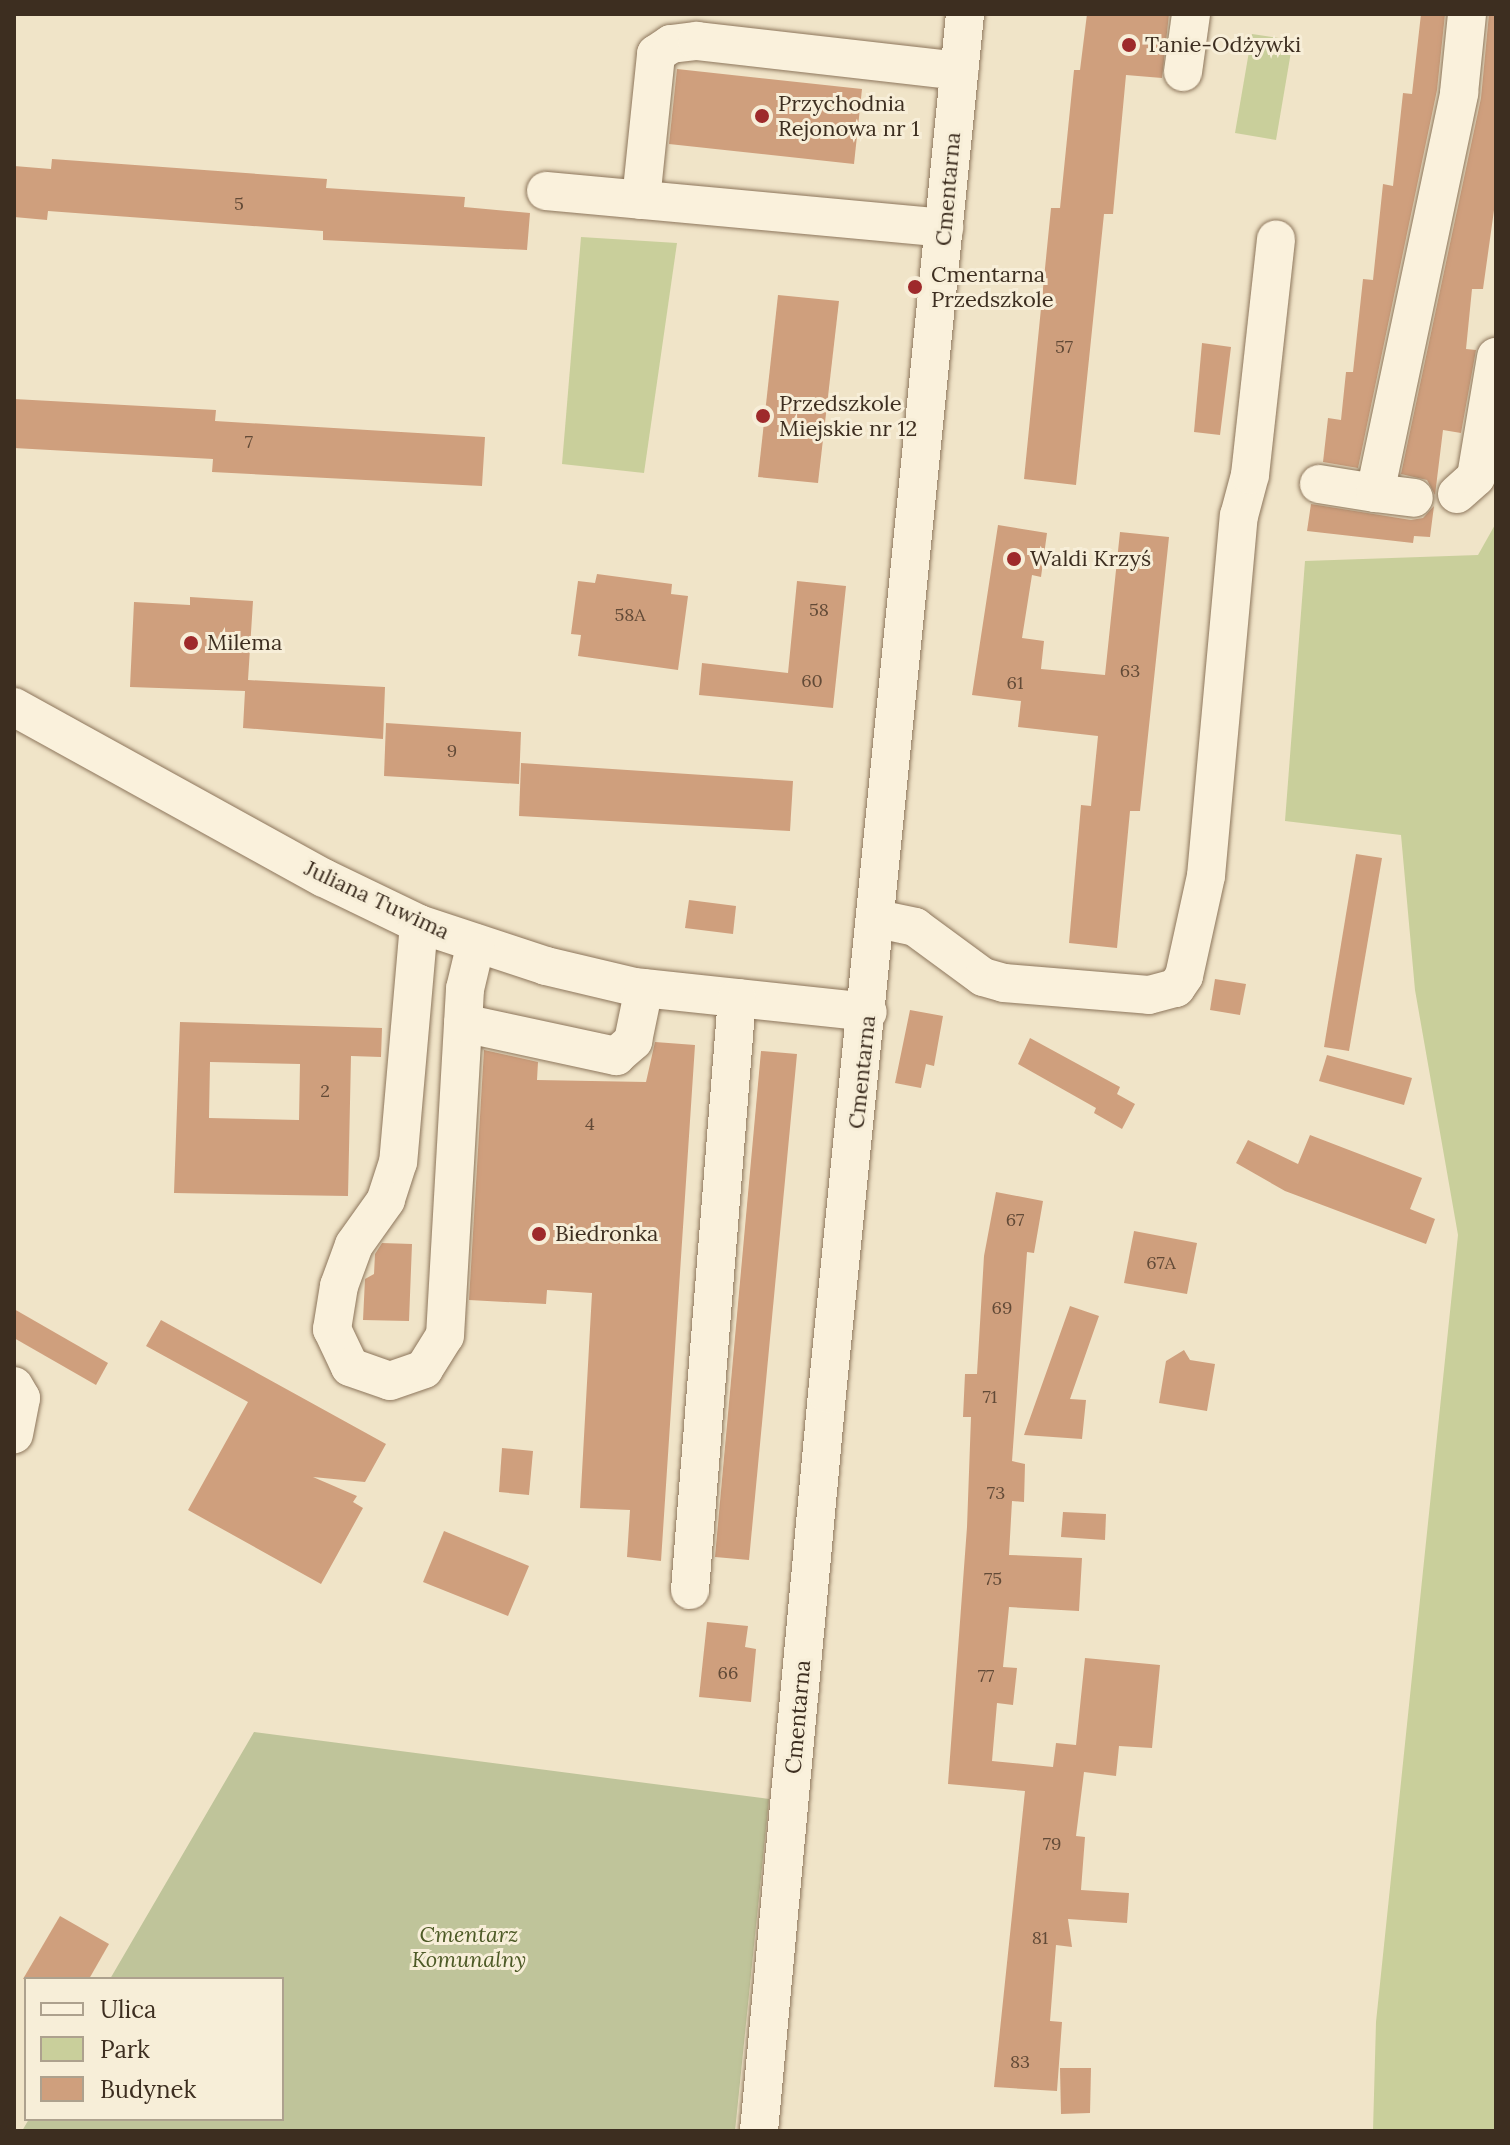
<!DOCTYPE html>
<meta charset="utf-8">
<style>
body{margin:0}
#map{position:relative;width:1510px;height:2145px;overflow:hidden;background:#f0e4c8;font-family:Lora,serif}
div>[style]{position:absolute}
.green>*{inset:0;background:#c9cf9b}
.cemetery>*{inset:0;background:#bfc49a}
.building>*{inset:0;background:#cf9f7d}
.roads{filter:drop-shadow(0 0 2px #8d765c) drop-shadow(0 0 2px #8d765c)}
.minor>*{height:38px;margin:-19px;padding:0 19px;transform-origin:19px;border-radius:19px;background:#faf1dc}
.dots>*{width:22px;height:22px;translate:-50% -50%;box-sizing:border-box;border:4px solid #f7eed8;border-radius:50%}
span{translate:-50% -50%;white-space:nowrap;text-align:center;line-height:1.15;-webkit-text-stroke:6px #f7eed8;paint-order:stroke}
.number-label{font-size:18px;color:#624a37}
.number-label span{-webkit-text-stroke-width:0}
.poi-label{font-size:22px;color:#3d2e20}
.left{translate:0 -50%;text-align:left}
.street-label{font-size:22px;color:#3d2e20}
.park-label{font-size:22px;color:#4d5a26;font-style:italic}
.frame{position:absolute;inset:0;border:16px solid #3d2e20;pointer-events:none}
.legend{position:absolute;left:24px;top:1977px;width:260px;height:144px;box-sizing:border-box;background:#f7eed8;border:2px solid #ada18e;margin:0;padding:10px 14px;list-style:none;font-size:24px;color:#3d2e20}
.legend li{display:flex;align-items:center;gap:16px;height:40px}
.legend b{width:40px;border:2px solid #ada18e}
</style>
<div id="map">
<div class="green">
<div style="clip-path:polygon(1252px 34px,1293px 40px,1276px 140px,1235px 133px)"></div>
<div style="clip-path:polygon(581px 237px,677px 243px,644px 473px,562px 464px)"></div>
<div style="clip-path:polygon(1496px 523px,1496px 2131px,1373px 2131px,1376px 2022px,1458px 1235px,1415px 990px,1401px 835px,1285px 821px,1305px 561px,1478px 555px)"></div>
</div>
<div class="cemetery">
<div style="clip-path:polygon(254px 1732px,769px 1799px,735px 2131px,22px 2131px,29px 2119px,282px 2119px,282px 1979px,110px 1979px)"></div>
</div>
<div class="building">
<div style="clip-path:polygon(1087px 14px,1169px 14px,1162px 78px,1126px 75px,1113px 214px,1104px 214px,1076px 485px,1024px 479px,1051px 208px,1060px 208px,1074px 70px,1080px 70px)"></div>
<div style="clip-path:polygon(1421px 14px,1445px 14px,1437px 90px,1358px 468px,1323px 462px,1328px 418px,1341px 420px,1346px 372px,1353px 372px,1363px 279px,1373px 280px,1383px 184px,1393px 186px,1403px 93px,1412px 94px)"></div>
<div style="clip-path:polygon(1489px 14px,1496px 14px,1496px 196px,1483px 289px,1472px 289px,1466px 349px,1476px 350px,1461px 433px,1443px 430px,1435px 495px,1427px 480px,1401px 474px,1481px 98px)"></div>
<div style="clip-path:polygon(677px 69px,862px 89px,854px 164px,669px 144px)"></div>
<div style="clip-path:polygon(52px 159px,327px 179px,326px 188px,465px 197px,464px 207px,530px 213px,527px 250px,323px 240px,323px 231px,48px 211px,47px 220px,14px 217px,14px 166px,51px 169px)"></div>
<div style="clip-path:polygon(778px 295px,839px 301px,818px 483px,758px 477px)"></div>
<div style="clip-path:polygon(1202px 343px,1231px 347px,1220px 435px,1194px 432px)"></div>
<div style="clip-path:polygon(14px 399px,216px 410px,215px 421px,485px 437px,482px 486px,212px 472px,213px 459px,14px 448px)"></div>
<div style="clip-path:polygon(1311px 504px,1411px 520px,1423px 518px,1434px 506px,1430px 537px,1414px 536px,1413px 543px,1307px 531px)"></div>
<div style="clip-path:polygon(998px 525px,1047px 533px,1041px 577px,1032px 575px,1022px 638px,1044px 641px,1041px 669px,1105px 675px,1120px 532px,1169px 537px,1140px 811px,1130px 811px,1117px 948px,1069px 943px,1081px 805px,1091px 806px,1098px 736px,1018px 727px,1021px 701px,972px 695px)"></div>
<div style="clip-path:polygon(597px 574px,672px 584px,671px 594px,688px 596px,678px 670px,578px 656px,581px 635px,571px 634px,578px 581px,595px 583px)"></div>
<div style="clip-path:polygon(797px 581px,846px 586px,833px 708px,699px 695px,702px 663px,788px 673px)"></div>
<div style="clip-path:polygon(190px 597px,253px 601px,248px 680px,385px 687px,383px 739px,243px 728px,245px 691px,130px 687px,134px 602px,190px 605px)"></div>
<div style="clip-path:polygon(386px 723px,521px 732px,519px 784px,384px 776px)"></div>
<div style="clip-path:polygon(521px 763px,793px 781px,790px 831px,519px 816px)"></div>
<div style="clip-path:polygon(1356px 854px,1382px 858px,1349px 1051px,1324px 1047px)"></div>
<div style="clip-path:polygon(689px 900px,736px 906px,733px 934px,685px 928px)"></div>
<div style="clip-path:polygon(1215px 979px,1246px 984px,1240px 1015px,1210px 1010px)"></div>
<div style="clip-path:polygon(910px 1010px,943px 1016px,934px 1066px,926px 1064px,921px 1088px,895px 1083px)"></div>
<div style="clip-path:polygon(evenodd,180px 1022px,382px 1028px,381px 1057px,351px 1056px,348px 1196px,174px 1193px,180px 1022px,210px 1062px,300px 1064px,299px 1120px,209px 1118px,210px 1062px)"></div>
<div style="clip-path:polygon(1030px 1038px,1120px 1087px,1117px 1094px,1135px 1104px,1122px 1129px,1094px 1113px,1096px 1108px,1018px 1064px)"></div>
<div style="clip-path:polygon(655px 1042px,695px 1045px,661px 1561px,627px 1557px,630px 1510px,580px 1508px,592px 1293px,547px 1290px,546px 1304px,469px 1300px,484px 1050px,538px 1062px,537px 1080px,646px 1082px)"></div>
<div style="clip-path:polygon(761px 1051px,797px 1054px,749px 1560px,715px 1557px)"></div>
<div style="clip-path:polygon(1327px 1055px,1412px 1078px,1404px 1105px,1319px 1081px)"></div>
<div style="clip-path:polygon(1310px 1135px,1422px 1178px,1410px 1209px,1435px 1219px,1426px 1244px,1285px 1191px,1236px 1163px,1248px 1140px,1298px 1164px)"></div>
<div style="clip-path:polygon(996px 1192px,1043px 1201px,1034px 1253px,1027px 1252px,1012px 1461px,1025px 1464px,1024px 1502px,1012px 1501px,1009px 1555px,1082px 1558px,1079px 1611px,1009px 1607px,1003px 1667px,1017px 1668px,1013px 1705px,997px 1703px,992px 1761px,1053px 1767px,1056px 1743px,1076px 1745px,1085px 1658px,1160px 1665px,1152px 1748px,1119px 1746px,1116px 1776px,1084px 1772px,1076px 1836px,1085px 1837px,1081px 1890px,1129px 1893px,1127px 1923px,1068px 1919px,1072px 1947px,1056px 1945px,1050px 2021px,1062px 2022px,1057px 2091px,994px 2087px,1025px 1791px,948px 1784px,967px 1527px,971px 1417px,963px 1417px,965px 1374px,977px 1374px,984px 1256px)"></div>
<div style="clip-path:polygon(1134px 1231px,1197px 1243px,1187px 1294px,1124px 1283px)"></div>
<div style="clip-path:polygon(382px 1243px,412px 1244px,409px 1321px,363px 1320px,365px 1279px,374px 1274px,375px 1254px)"></div>
<div style="clip-path:polygon(1070px 1306px,1099px 1316px,1070px 1399px,1086px 1400px,1082px 1439px,1024px 1435px)"></div>
<div style="clip-path:polygon(14px 1309px,108px 1363px,96px 1385px,14px 1338px)"></div>
<div style="clip-path:polygon(161px 1320px,386px 1444px,365px 1482px,313px 1477px,357px 1496px,353px 1502px,363px 1508px,321px 1584px,188px 1510px,248px 1402px,146px 1346px)"></div>
<div style="clip-path:polygon(1184px 1350px,1190px 1360px,1215px 1364px,1207px 1411px,1159px 1403px,1166px 1361px)"></div>
<div style="clip-path:polygon(502px 1448px,533px 1451px,529px 1495px,499px 1492px)"></div>
<div style="clip-path:polygon(1063px 1512px,1106px 1514px,1105px 1540px,1061px 1537px)"></div>
<div style="clip-path:polygon(444px 1531px,529px 1566px,508px 1616px,423px 1582px)"></div>
<div style="clip-path:polygon(707px 1622px,748px 1626px,745px 1647px,756px 1649px,751px 1702px,699px 1697px)"></div>
<div style="clip-path:polygon(60px 1916px,109px 1944px,89px 1979px,23px 1979px)"></div>
<div style="clip-path:polygon(1060px 2068px,1091px 2068px,1090px 2113px,1061px 2114px)"></div>
</div>
<div class="roads">
<div class="minor">
<div style="left:1183px;top:72px;width:59px;rotate:-82.1deg"></div>
<div style="left:546px;top:191px;width:400px;rotate:5.3deg"></div>
<div style="left:641px;top:200px;width:147px;rotate:-84.1deg"></div>
<div style="left:656px;top:54px;width:18px;rotate:-34deg"></div>
<div style="left:671px;top:44px;width:26px;rotate:-7deg"></div>
<div style="left:697px;top:41px;width:264px;rotate:6.5deg"></div>
<div style="left:1319px;top:484px;width:57px;rotate:9.1deg"></div>
<div style="left:1375px;top:493px;width:409px;rotate:-78.1deg"></div>
<div style="left:1459px;top:93px;width:79px;rotate:-84.2deg"></div>
<div style="left:1375px;top:493px;width:39px;rotate:7deg"></div>
<div style="left:1457px;top:494px;width:25px;rotate:-42deg"></div>
<div style="left:1476px;top:477px;width:122px;rotate:-80.5deg"></div>
<div style="left:14px;top:707px;width:354px;rotate:28.9deg"></div>
<div style="left:324px;top:878px;width:106px;rotate:25.8deg"></div>
<div style="left:419px;top:924px;width:134px;rotate:18.3deg"></div>
<div style="left:546px;top:966px;width:90px;rotate:13.4deg"></div>
<div style="left:634px;top:987px;width:235px;rotate:6.1deg"></div>
<div style="left:878px;top:919px;width:38px;rotate:12deg"></div>
<div style="left:915px;top:927px;width:84px;rotate:36.3deg"></div>
<div style="left:983px;top:977px;width:22px;rotate:16deg"></div>
<div style="left:1004px;top:983px;width:145px;rotate:4.7deg"></div>
<div style="left:1149px;top:995px;width:28px;rotate:-15deg"></div>
<div style="left:1176px;top:988px;width:14px;rotate:-56deg"></div>
<div style="left:1184px;top:976px;width:102px;rotate:-77.6deg"></div>
<div style="left:1206px;top:876px;width:362px;rotate:-84.8deg"></div>
<div style="left:1239px;top:516px;width:42px;rotate:-75deg"></div>
<div style="left:1250px;top:475px;width:237px;rotate:-83.7deg"></div>
<div style="left:419px;top:924px;width:239px;rotate:95deg"></div>
<div style="left:398px;top:1162px;width:40px;rotate:108deg"></div>
<div style="left:386px;top:1200px;width:55px;rotate:125.4deg"></div>
<div style="left:354px;top:1245px;width:44px;rotate:110.1deg"></div>
<div style="left:339px;top:1286px;width:44px;rotate:99.2deg"></div>
<div style="left:332px;top:1329px;width:42px;rotate:64.7deg"></div>
<div style="left:350px;top:1367px;width:42px;rotate:19.3deg"></div>
<div style="left:390px;top:1381px;width:36px;rotate:-19deg"></div>
<div style="left:424px;top:1369px;width:39px;rotate:-58deg"></div>
<div style="left:445px;top:1336px;width:348px;rotate:-86.7deg"></div>
<div style="left:465px;top:989px;width:47px;rotate:-76.6deg"></div>
<div style="left:463px;top:1023px;width:157px;rotate:12.2deg"></div>
<div style="left:616px;top:1056px;width:23px;rotate:-41deg"></div>
<div style="left:633px;top:1041px;width:54px;rotate:-78.3deg"></div>
<div style="left:14px;top:1386px;width:14px;rotate:60deg"></div>
<div style="left:21px;top:1398px;width:37px;rotate:101deg"></div>
<div style="left:690px;top:1590px;width:594px;rotate:-85.46deg"></div>
<div style="left:759px;top:2131px;width:740px;rotate:-84.73deg"></div>
<div style="left:827px;top:1394px;width:1387px;rotate:-84.29deg"></div>
</div>
</div>
<div class="dots">
<div style="left:1129px;top:45px;background:#9e2a2b"></div>
<div style="left:762px;top:116px;background:#9e2a2b"></div>
<div style="left:915px;top:287px;background:#9e2a2b"></div>
<div style="left:763px;top:416px;background:#9e2a2b"></div>
<div style="left:1014px;top:559px;background:#9e2a2b"></div>
<div style="left:191px;top:643px;background:#9e2a2b"></div>
<div style="left:539px;top:1234px;background:#9e2a2b"></div>
</div>
<div class="number-label">
<span style="left:239px;top:204px">5</span>
<span style="left:1064px;top:347px">57</span>
<span style="left:249px;top:442px">7</span>
<span style="left:819px;top:610px">58</span>
<span style="left:630px;top:615px">58A</span>
<span style="left:1130px;top:671px">63</span>
<span style="left:812px;top:681px">60</span>
<span style="left:1015px;top:683px">61</span>
<span style="left:452px;top:751px">9</span>
<span style="left:325px;top:1091px">2</span>
<span style="left:590px;top:1124px">4</span>
<span style="left:1015px;top:1220px">67</span>
<span style="left:1161px;top:1263px">67A</span>
<span style="left:1002px;top:1308px">69</span>
<span style="left:990px;top:1397px">71</span>
<span style="left:996px;top:1493px">73</span>
<span style="left:993px;top:1579px">75</span>
<span style="left:728px;top:1673px">66</span>
<span style="left:986px;top:1676px">77</span>
<span style="left:1052px;top:1844px">79</span>
<span style="left:1040px;top:1938px">81</span>
<span style="left:1020px;top:2062px">83</span>
</div>
<div class="poi-label">
<span class="left" style="left:1145px;top:45px">Tanie-Odżywki</span>
<span class="left" style="left:778px;top:116px">Przychodnia<br>Rejonowa nr 1</span>
<span class="left" style="left:931px;top:287px">Cmentarna<br>Przedszkole</span>
<span class="left" style="left:779px;top:416px">Przedszkole<br>Miejskie nr 12</span>
<span class="left" style="left:1030px;top:559px">Waldi Krzyś</span>
<span class="left" style="left:207px;top:643px">Milema</span>
<span class="left" style="left:555px;top:1234px">Biedronka</span>
</div>
<div class="street-label">
<span style="left:948px;top:189px;rotate:-85deg">Cmentarna</span>
<span style="left:377px;top:900px;rotate:25deg">Juliana Tuwima</span>
<span style="left:862px;top:1072px;rotate:-84deg">Cmentarna</span>
<span style="left:798px;top:1717px;rotate:-85deg">Cmentarna</span>
</div>
<div class="park-label">
<span style="left:469px;top:1947px">Cmentarz<br>Komunalny</span>
</div>
<div class="frame"></div>
<ul class="legend">
<li><b style="height:10px;background:#faf1dc"></b>Ulica</li>
<li><b style="height:22px;background:#c9cf9b"></b>Park</li>
<li><b style="height:22px;background:#cf9f7d"></b>Budynek</li>
</ul>
</div>
